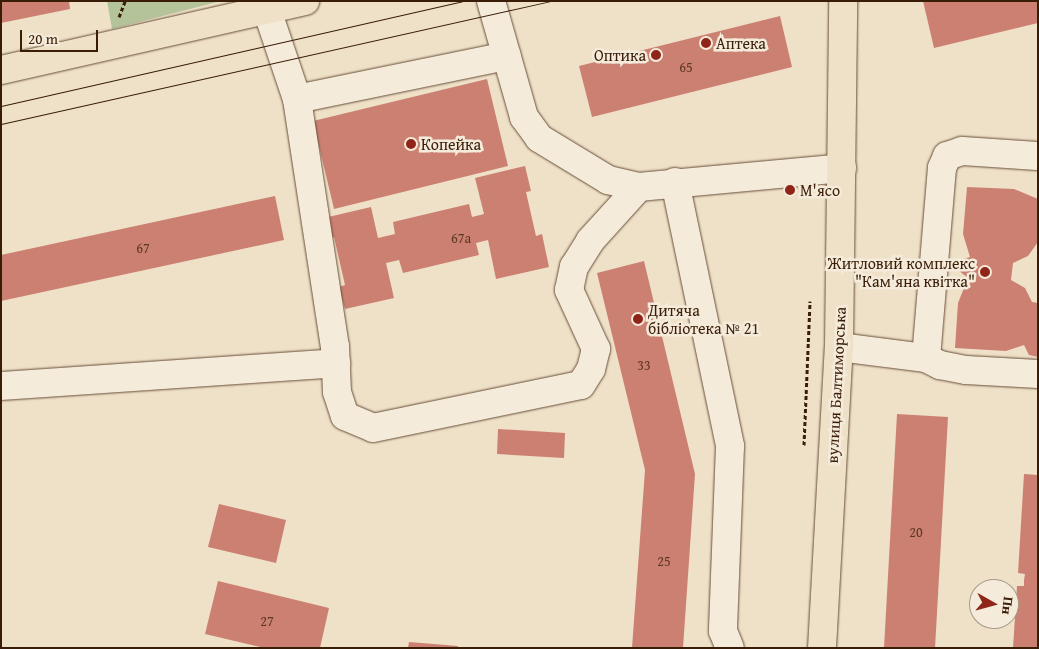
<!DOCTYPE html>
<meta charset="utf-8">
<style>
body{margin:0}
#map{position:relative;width:1039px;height:649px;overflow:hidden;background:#efe0c8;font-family:"Gentium Book Plus",serif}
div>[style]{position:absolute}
.green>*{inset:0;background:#b4c39a}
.building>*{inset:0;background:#cb8072}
.path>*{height:3px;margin-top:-1.5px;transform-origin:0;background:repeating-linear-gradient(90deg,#3a1d07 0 4px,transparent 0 6.5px)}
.roads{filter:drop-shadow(0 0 1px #674e37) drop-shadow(0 0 1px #674e37)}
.minor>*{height:28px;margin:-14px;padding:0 14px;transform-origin:14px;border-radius:14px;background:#f5ebdb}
.major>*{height:28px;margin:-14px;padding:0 14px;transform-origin:14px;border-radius:14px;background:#efe0c8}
.tram>*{height:1px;margin:-0.5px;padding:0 0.5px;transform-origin:0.5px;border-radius:0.5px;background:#3a1d07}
.dots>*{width:14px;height:14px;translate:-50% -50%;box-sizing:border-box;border:2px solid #f5ebdb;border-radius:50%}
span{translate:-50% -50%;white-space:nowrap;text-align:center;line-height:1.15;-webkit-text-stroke:5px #f5ebdb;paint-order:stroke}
.number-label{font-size:14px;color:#5e3622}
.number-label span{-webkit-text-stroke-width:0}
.poi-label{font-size:16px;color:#3a1d07}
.left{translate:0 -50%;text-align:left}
.right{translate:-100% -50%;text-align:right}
.street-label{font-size:16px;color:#3a1d07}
.frame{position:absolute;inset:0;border:2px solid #3a1d07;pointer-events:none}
.north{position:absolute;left:969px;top:579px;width:50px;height:50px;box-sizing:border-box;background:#f5ebdb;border:1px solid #aa9986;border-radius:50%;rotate:97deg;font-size:14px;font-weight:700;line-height:20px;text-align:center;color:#3a1d07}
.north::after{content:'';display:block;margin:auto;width:18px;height:22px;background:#8f2418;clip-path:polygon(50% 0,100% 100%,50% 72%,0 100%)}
.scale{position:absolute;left:20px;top:30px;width:78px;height:22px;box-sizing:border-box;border:2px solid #3a1d07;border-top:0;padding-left:6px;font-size:15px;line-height:18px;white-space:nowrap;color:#3a1d07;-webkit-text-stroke:4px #f5ebdb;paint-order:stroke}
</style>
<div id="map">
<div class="green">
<div style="clip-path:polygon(107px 1px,221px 1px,112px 29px)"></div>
</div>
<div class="building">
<div style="clip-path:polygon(1px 1px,69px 1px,70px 9px,1px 23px)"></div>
<div style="clip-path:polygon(923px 1px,1038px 1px,1038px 23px,934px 48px)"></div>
<div style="clip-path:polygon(780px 16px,792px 67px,592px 117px,579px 66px)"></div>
<div style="clip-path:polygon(487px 79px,508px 166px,334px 209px,313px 121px)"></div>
<div style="clip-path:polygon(525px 166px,531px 191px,526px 192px,536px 236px,542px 234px,549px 267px,496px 279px,488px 240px,476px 243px,479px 255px,403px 273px,399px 260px,386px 263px,394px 298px,345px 309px,339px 287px,345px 285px,334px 237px,329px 239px,324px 218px,371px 207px,378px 238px,395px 234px,393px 222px,469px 204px,472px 217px,484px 214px,475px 178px)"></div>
<div style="clip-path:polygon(967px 187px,1014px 189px,1038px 199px,1038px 242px,1028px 256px,1013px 263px,1011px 280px,1025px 288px,1032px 302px,1038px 303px,1038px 357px,1029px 355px,1024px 345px,1006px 351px,955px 348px,958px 303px,968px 278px,958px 270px,960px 260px,970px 257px,963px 234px)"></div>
<div style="clip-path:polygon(275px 196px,284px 240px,1px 301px,1px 255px)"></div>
<div style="clip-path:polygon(644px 261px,695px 474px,683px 648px,632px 648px,645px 470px,597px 273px)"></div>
<div style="clip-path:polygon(897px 414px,948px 417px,935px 648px,884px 648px)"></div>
<div style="clip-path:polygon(498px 429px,565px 433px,564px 458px,497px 454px)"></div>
<div style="clip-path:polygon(1024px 474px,1038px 475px,1038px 648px,1013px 648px,1017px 586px,1024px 586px,1024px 580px,1025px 574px,1018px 573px)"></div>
<div style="clip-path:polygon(219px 504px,286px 520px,276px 563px,208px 547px)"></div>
<div style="clip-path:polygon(218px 581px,329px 608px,320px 648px,265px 648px,205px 634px)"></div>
<div style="clip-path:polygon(409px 642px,458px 646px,458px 648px,408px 648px)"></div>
</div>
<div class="path">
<div style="left:119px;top:17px;width:17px;rotate:-69deg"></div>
<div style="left:804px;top:445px;width:144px;rotate:-87.6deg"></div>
</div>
<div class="roads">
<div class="minor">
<div style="left:491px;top:1px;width:121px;rotate:74.1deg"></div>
<div style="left:524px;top:117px;width:26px;rotate:54deg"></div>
<div style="left:539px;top:138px;width:81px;rotate:31.3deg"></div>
<div style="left:608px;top:180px;width:32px;rotate:13deg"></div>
<div style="left:639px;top:187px;width:204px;rotate:-5.3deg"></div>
<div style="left:267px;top:10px;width:94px;rotate:71.4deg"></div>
<div style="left:297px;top:99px;width:250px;rotate:81.3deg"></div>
<div style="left:335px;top:346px;width:46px;rotate:87.5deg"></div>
<div style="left:337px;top:392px;width:25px;rotate:72deg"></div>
<div style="left:345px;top:416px;width:30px;rotate:23deg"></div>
<div style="left:373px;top:428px;width:212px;rotate:-11.7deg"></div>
<div style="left:581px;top:385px;width:19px;rotate:-58deg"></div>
<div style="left:591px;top:369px;width:21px;rotate:-76deg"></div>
<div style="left:596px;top:349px;width:65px;rotate:-114.6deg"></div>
<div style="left:569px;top:290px;width:24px;rotate:-78deg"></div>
<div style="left:574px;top:267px;width:31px;rotate:-58deg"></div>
<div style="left:590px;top:241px;width:73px;rotate:-47.8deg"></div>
<div style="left:297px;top:99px;width:214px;rotate:-11.6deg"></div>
<div style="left:675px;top:182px;width:270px;rotate:78.2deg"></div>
<div style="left:730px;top:446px;width:185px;rotate:92.2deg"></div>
<div style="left:723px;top:631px;width:18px;rotate:68deg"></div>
<div style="left:839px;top:347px;width:88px;rotate:7.2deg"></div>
<div style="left:926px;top:358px;width:16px;rotate:27deg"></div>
<div style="left:940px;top:365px;width:26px;rotate:11deg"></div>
<div style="left:966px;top:370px;width:72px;rotate:3.2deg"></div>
<div style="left:926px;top:358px;width:191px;rotate:-85.2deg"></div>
<div style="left:942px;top:168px;width:13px;rotate:-67deg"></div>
<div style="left:947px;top:156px;width:16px;rotate:-18deg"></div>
<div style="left:962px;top:151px;width:76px;rotate:3.8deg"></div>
<div style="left:1px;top:386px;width:336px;rotate:-3.9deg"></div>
</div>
<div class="major">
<div style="left:1px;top:70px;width:312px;rotate:-12.8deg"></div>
<div style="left:822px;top:648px;width:301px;rotate:-86.8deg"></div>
<div style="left:839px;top:347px;width:346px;rotate:-89.3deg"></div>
</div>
</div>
<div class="tram">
<div style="left:1px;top:106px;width:473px;rotate:-12.8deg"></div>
<div style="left:1px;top:124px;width:564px;rotate:-12.61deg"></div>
</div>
<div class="dots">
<div style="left:706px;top:43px;background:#8f2418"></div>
<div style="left:656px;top:55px;background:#8f2418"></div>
<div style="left:411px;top:144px;background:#8f2418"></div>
<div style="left:790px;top:190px;background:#8f2418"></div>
<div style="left:985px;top:272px;background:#8f2418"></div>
<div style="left:638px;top:319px;background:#8f2418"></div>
</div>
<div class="number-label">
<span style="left:686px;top:67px">65</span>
<span style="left:461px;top:238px">67а</span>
<span style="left:143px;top:248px">67</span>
<span style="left:644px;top:365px">33</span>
<span style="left:916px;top:532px">20</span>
<span style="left:664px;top:561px">25</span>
<span style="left:267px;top:621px">27</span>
</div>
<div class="poi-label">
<span class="left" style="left:716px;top:43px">Аптека</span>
<span class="right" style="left:646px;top:55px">Оптика</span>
<span class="left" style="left:421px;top:144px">Копейка</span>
<span class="left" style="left:800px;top:190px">М'ясо</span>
<span class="right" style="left:975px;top:272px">Житловий комплекс<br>"Кам'яна квітка"</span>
<span class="left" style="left:648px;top:319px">Дитяча<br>бібліотека № 21</span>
</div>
<div class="street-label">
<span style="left:836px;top:385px;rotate:-87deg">вулиця Балтиморська</span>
</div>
<div class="frame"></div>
<div class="north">Пн</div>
<div class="scale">20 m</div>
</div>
